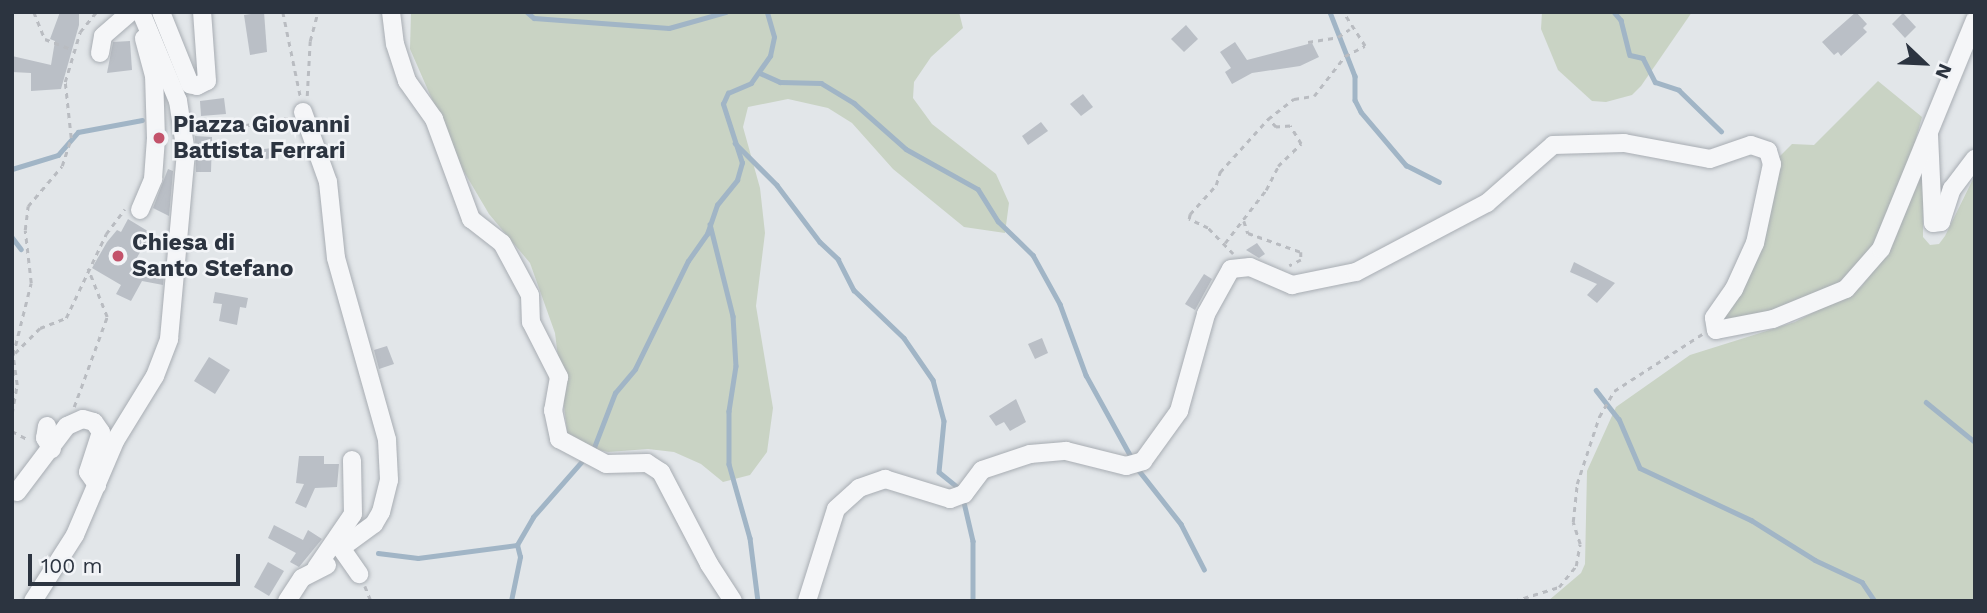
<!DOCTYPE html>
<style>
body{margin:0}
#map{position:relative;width:1987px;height:613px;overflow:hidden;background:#e2e6e9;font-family:"Work Sans",sans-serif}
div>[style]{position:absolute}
.green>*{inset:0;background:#c9d3c4}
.stream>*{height:4.5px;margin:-2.25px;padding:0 2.25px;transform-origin:2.25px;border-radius:2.25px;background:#a1b5c6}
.building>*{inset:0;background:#babfc6}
.path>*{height:2.5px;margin-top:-1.25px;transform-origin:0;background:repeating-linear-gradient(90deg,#b9bcc1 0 5px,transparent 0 10px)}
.roads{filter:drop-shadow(0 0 2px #a8adb3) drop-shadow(0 0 2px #a8adb3)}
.minor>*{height:18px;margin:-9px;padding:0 9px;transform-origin:9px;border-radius:9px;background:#f5f6f8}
.dots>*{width:19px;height:19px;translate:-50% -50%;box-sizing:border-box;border:4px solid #f2f4f7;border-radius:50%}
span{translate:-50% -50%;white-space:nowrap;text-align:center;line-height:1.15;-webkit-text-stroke:5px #f2f4f7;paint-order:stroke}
.poi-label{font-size:23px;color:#2c3440;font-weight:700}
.left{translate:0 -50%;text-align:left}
.frame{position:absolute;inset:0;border:14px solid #2c3440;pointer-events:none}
.north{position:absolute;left:1889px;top:28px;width:70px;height:70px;-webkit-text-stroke:5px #f2f4f7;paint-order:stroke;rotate:113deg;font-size:19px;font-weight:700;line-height:28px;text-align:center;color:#2c3440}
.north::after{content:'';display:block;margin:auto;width:24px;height:32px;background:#2c3440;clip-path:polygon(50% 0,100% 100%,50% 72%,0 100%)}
.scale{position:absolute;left:28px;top:554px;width:212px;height:32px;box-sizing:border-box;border:4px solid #2c3440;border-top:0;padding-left:9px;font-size:21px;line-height:24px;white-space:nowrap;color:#2c3440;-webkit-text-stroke:5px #f2f4f7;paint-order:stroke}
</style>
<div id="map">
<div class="green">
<div style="clip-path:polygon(411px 12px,959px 12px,963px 28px,931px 57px,914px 82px,913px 98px,932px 124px,996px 174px,1009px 203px,1005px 233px,964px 227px,893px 169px,852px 123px,828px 108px,788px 99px,748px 107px,743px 127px,760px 188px,765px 233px,756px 306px,773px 408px,767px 452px,750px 475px,723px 482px,701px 464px,674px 452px,648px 449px,608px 452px,581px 446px,568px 439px,555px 333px,530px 263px,489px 214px,463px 170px,410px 49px)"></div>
<div style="clip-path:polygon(1542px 12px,1692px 12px,1641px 86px,1632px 95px,1606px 102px,1592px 101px,1558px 70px,1541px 29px)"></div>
<div style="clip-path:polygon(1878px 81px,1922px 117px,1908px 167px,1871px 254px,1838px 287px,1787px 310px,1720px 322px,1779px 157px,1792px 144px,1814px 145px)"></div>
<div style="clip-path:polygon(1923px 171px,1923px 237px,1930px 245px,1939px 244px,1945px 236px,1975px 175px,1975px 601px,1548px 601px,1581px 573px,1585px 564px,1587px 471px,1616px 407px,1690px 355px,1795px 322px,1861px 287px,1886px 254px,1916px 177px)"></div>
</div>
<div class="stream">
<div style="left:527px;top:12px;width:9px;rotate:41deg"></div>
<div style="left:534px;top:18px;width:135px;rotate:4.2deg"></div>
<div style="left:669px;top:28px;width:59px;rotate:-15.7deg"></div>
<div style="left:1330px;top:12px;width:69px;rotate:68.7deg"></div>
<div style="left:1355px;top:76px;width:24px;rotate:90deg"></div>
<div style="left:1355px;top:100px;width:13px;rotate:63deg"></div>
<div style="left:1361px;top:112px;width:70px;rotate:49.7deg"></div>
<div style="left:1406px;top:165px;width:37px;rotate:27deg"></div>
<div style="left:1614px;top:12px;width:11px;rotate:49deg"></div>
<div style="left:1621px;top:20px;width:36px;rotate:76deg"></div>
<div style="left:1630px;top:55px;width:13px;rotate:13deg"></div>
<div style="left:1643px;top:58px;width:27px;rotate:63deg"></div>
<div style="left:1655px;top:82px;width:25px;rotate:18deg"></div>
<div style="left:1679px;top:90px;width:59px;rotate:44.3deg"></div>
<div style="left:760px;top:73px;width:22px;rotate:24deg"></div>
<div style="left:780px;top:82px;width:41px;rotate:1.4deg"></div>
<div style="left:821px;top:83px;width:39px;rotate:31deg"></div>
<div style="left:854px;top:103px;width:69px;rotate:41.5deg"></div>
<div style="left:906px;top:149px;width:82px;rotate:29.1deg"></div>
<div style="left:978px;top:189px;width:38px;rotate:58deg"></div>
<div style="left:998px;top:221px;width:49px;rotate:44.2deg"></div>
<div style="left:1033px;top:255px;width:56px;rotate:61.1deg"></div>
<div style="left:1060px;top:304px;width:76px;rotate:69.9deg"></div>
<div style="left:1086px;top:375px;width:97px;rotate:61.1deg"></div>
<div style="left:735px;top:143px;width:59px;rotate:45deg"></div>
<div style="left:777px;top:185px;width:71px;rotate:53deg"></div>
<div style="left:820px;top:242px;width:25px;rotate:43deg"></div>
<div style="left:838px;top:259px;width:35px;rotate:63deg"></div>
<div style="left:854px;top:290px;width:69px;rotate:43.8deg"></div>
<div style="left:904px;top:338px;width:51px;rotate:55.4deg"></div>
<div style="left:933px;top:380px;width:42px;rotate:75deg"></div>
<div style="left:944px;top:421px;width:51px;rotate:95.6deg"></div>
<div style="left:939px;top:472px;width:28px;rotate:39deg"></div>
<div style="left:12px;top:169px;width:48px;rotate:-16.9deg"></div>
<div style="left:58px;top:155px;width:30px;rotate:-49deg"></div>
<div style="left:78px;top:132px;width:65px;rotate:-10.6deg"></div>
<div style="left:710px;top:224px;width:95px;rotate:76deg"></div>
<div style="left:733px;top:316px;width:50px;rotate:86.6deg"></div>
<div style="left:736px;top:366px;width:46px;rotate:98.8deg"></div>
<div style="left:729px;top:411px;width:53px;rotate:90deg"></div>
<div style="left:729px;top:464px;width:77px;rotate:74.2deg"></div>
<div style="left:750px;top:538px;width:64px;rotate:82.8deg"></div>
<div style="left:12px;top:237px;width:15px;rotate:53deg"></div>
<div style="left:1596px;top:390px;width:37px;rotate:52deg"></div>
<div style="left:1619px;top:419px;width:53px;rotate:66.8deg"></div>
<div style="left:1640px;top:468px;width:123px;rotate:25.1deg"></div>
<div style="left:1751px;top:520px;width:75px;rotate:32deg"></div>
<div style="left:1815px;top:560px;width:52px;rotate:25.1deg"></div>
<div style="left:1862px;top:582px;width:23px;rotate:56deg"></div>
<div style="left:1926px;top:402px;width:63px;rotate:39.2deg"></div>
<div style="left:593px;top:450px;width:61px;rotate:-68.9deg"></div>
<div style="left:615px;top:393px;width:31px;rotate:-50deg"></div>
<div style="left:635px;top:369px;width:120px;rotate:-63.9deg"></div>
<div style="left:688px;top:261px;width:33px;rotate:-55deg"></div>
<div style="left:707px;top:234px;width:31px;rotate:-71deg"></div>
<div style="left:717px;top:205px;width:32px;rotate:-51deg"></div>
<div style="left:737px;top:180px;width:18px;rotate:-74deg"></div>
<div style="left:742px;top:163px;width:62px;rotate:-107.9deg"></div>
<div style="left:723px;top:104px;width:12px;rotate:-66deg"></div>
<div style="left:728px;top:93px;width:25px;rotate:-23deg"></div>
<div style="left:751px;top:83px;width:33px;rotate:-55deg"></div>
<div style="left:770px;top:56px;width:19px;rotate:-78deg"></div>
<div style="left:774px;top:37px;width:26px;rotate:-106deg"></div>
<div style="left:1137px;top:468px;width:71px;rotate:51.8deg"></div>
<div style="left:1181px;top:524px;width:51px;rotate:62.9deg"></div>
<div style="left:963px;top:498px;width:44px;rotate:76.9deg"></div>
<div style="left:973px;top:541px;width:60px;rotate:90deg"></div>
<div style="left:378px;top:553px;width:40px;rotate:7.1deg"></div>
<div style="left:418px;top:558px;width:100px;rotate:-7.5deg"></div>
<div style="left:511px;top:601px;width:45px;rotate:-78.4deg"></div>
<div style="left:520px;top:557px;width:12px;rotate:-104deg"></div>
<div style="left:517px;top:545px;width:32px;rotate:-60deg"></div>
<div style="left:533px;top:517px;width:77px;rotate:-48.7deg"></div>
</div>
<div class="building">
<div style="clip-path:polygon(60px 12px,79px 12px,79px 25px,61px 89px,31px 91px,31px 73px,12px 72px,12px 56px,51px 65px,55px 41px,50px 39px)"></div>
<div style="clip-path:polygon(264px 12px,267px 52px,250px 55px,244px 15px)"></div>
<div style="clip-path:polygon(1856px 12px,1867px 24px,1863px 28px,1867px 32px,1841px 56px,1838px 52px,1834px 55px,1822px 42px)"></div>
<div style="clip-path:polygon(1903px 13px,1916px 27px,1905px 38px,1892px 24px)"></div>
<div style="clip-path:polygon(1186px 25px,1198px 39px,1184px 52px,1171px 39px)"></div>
<div style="clip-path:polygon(130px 41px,132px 70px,107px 73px,113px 42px)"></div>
<div style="clip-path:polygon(1235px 42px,1247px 60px,1312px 43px,1319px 57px,1300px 66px,1252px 73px,1232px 84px,1225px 72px,1231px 68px,1220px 52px)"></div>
<div style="clip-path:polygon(1083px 94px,1093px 107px,1081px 116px,1070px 104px)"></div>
<div style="clip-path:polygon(224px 98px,226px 114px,201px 116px,200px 101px)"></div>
<div style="clip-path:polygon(1041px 122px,1048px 131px,1028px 145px,1022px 136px)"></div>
<div style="clip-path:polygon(195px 136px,212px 137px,211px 172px,196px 172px)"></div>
<div style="clip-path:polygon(272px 148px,273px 158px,257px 160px,256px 150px)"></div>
<div style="clip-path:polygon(168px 169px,173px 171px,169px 216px,153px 208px)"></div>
<div style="clip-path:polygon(128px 219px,151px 233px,135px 261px,164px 272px,163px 285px,142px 281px,131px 301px,116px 294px,121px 285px,92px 268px,107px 242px,117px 230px,121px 232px)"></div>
<div style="clip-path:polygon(1257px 243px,1265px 254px,1259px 258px,1246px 250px)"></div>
<div style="clip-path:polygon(1574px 262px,1615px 283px,1597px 303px,1587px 295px,1597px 284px,1570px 272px)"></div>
<div style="clip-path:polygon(1204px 274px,1212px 279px,1195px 310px,1185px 304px)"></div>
<div style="clip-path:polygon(215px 292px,248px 298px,246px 308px,240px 307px,237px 325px,219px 321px,222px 304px,213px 303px)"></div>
<div style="clip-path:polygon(1042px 338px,1048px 353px,1035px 359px,1028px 344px)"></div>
<div style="clip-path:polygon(387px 346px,394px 364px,379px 369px,374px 350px)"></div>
<div style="clip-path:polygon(209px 357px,230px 370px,215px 394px,194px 381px)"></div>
<div style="clip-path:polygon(1016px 399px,1026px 422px,1010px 431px,1004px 422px,996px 426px,989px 416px)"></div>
<div style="clip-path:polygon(299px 456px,324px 456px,324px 464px,339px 464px,337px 487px,315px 488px,306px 508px,295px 503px,304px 484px,296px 483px)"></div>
<div style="clip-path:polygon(274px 525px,303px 540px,308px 530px,322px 539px,299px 567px,290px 562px,296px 553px,268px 538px)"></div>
<div style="clip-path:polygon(268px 562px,284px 571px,269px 596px,254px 587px)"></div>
</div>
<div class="path">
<div style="left:34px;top:12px;width:29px;rotate:68deg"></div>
<div style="left:45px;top:39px;width:30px;rotate:21deg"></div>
<div style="left:283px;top:12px;width:89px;rotate:78.3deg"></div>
<div style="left:1308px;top:42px;width:30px;rotate:-9deg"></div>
<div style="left:1338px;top:37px;width:14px;rotate:-34deg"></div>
<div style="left:307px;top:96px;width:55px;rotate:-86.9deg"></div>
<div style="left:310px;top:41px;width:30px;rotate:-75deg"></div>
<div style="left:197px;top:120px;width:14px;rotate:56deg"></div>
<div style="left:205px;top:132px;width:84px;rotate:-9.6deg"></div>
<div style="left:1244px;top:221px;width:13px;rotate:72deg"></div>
<div style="left:1248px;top:233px;width:56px;rotate:19.7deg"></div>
<div style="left:1301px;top:252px;width:8px;rotate:90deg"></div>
<div style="left:1301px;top:260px;width:13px;rotate:153deg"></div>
<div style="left:1225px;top:243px;width:67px;rotate:-52.3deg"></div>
<div style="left:1266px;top:190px;width:27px;rotate:-63deg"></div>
<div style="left:1278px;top:166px;width:32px;rotate:-44deg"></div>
<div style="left:1301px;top:144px;width:21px;rotate:-121deg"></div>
<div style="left:1290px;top:126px;width:14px;rotate:176deg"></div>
<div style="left:1276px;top:127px;width:11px;rotate:-135deg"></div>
<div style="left:1233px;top:254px;width:36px;rotate:-134deg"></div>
<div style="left:1208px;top:228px;width:21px;rotate:-155deg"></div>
<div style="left:1189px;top:219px;width:5px;rotate:-79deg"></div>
<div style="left:1190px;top:214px;width:39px;rotate:-48deg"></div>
<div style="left:1216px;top:185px;width:14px;rotate:-73deg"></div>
<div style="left:1220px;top:172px;width:72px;rotate:-47.8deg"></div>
<div style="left:1268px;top:119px;width:33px;rotate:-38deg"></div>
<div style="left:1294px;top:99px;width:20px;rotate:-9deg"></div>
<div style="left:1314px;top:96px;width:51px;rotate:-52.2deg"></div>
<div style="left:1345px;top:56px;width:22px;rotate:-27deg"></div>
<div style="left:1365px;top:46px;width:40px;rotate:-122.9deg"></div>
<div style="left:15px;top:353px;width:35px;rotate:-45deg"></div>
<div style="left:40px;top:328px;width:28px;rotate:-21deg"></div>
<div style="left:66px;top:318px;width:93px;rotate:-64.5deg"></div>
<div style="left:106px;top:234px;width:31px;rotate:-53deg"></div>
<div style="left:74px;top:407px;width:96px;rotate:-69.9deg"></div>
<div style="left:107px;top:317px;width:52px;rotate:-111.6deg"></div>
<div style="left:12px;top:413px;width:28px;rotate:-80deg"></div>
<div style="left:17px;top:385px;width:30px;rotate:-98deg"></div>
<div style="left:13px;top:355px;width:74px;rotate:-76deg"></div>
<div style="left:31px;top:283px;width:53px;rotate:-96.5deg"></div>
<div style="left:25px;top:230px;width:24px;rotate:-83deg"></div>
<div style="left:28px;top:206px;width:52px;rotate:-49.6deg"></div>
<div style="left:62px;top:166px;width:29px;rotate:-72deg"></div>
<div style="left:71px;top:138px;width:56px;rotate:-96.1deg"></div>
<div style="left:65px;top:82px;width:52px;rotate:-73.3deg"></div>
<div style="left:80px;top:32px;width:26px;rotate:-51deg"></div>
<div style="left:12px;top:431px;width:19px;rotate:28deg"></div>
<div style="left:365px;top:586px;width:16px;rotate:68deg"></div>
<div style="left:1514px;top:601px;width:47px;rotate:-17.3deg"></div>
<div style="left:1559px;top:587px;width:27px;rotate:-51deg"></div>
<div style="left:1576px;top:566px;width:22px;rotate:-80deg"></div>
<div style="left:1580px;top:544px;width:23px;rotate:-108deg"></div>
<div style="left:1573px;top:522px;width:38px;rotate:-84deg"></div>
<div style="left:1577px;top:484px;width:71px;rotate:-71.8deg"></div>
<div style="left:1599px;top:417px;width:30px;rotate:-60deg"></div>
<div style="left:1614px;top:391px;width:105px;rotate:-32.9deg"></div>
</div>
<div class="roads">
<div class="minor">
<div style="left:161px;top:12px;width:78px;rotate:68.1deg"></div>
<div style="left:190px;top:84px;width:7px;rotate:16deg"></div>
<div style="left:197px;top:86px;width:11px;rotate:-27deg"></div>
<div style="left:207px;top:81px;width:69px;rotate:-94.1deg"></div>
<div style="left:391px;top:12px;width:32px;rotate:83deg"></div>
<div style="left:395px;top:44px;width:39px;rotate:72deg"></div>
<div style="left:407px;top:81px;width:47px;rotate:54.6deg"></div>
<div style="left:434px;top:119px;width:107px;rotate:69.7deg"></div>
<div style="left:471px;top:219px;width:39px;rotate:38deg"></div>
<div style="left:502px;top:243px;width:59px;rotate:61.7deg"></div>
<div style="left:530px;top:295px;width:27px;rotate:88deg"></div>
<div style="left:531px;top:322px;width:62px;rotate:63deg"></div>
<div style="left:559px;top:377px;width:34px;rotate:100deg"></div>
<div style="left:553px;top:410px;width:30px;rotate:78deg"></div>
<div style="left:559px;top:439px;width:53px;rotate:28deg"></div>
<div style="left:606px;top:464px;width:41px;rotate:-1.4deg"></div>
<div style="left:647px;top:463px;width:17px;rotate:33deg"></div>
<div style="left:661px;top:472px;width:104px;rotate:62.4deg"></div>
<div style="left:709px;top:564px;width:44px;rotate:57deg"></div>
<div style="left:100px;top:53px;width:17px;rotate:-80deg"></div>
<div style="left:103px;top:36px;width:37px;rotate:-41deg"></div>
<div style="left:303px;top:112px;width:74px;rotate:70.3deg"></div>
<div style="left:328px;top:182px;width:76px;rotate:84deg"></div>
<div style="left:336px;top:258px;width:189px;rotate:74.3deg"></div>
<div style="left:387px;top:440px;width:40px;rotate:87.1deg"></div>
<div style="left:389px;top:480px;width:33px;rotate:104deg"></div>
<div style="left:381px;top:512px;width:14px;rotate:120deg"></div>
<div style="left:374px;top:524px;width:41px;rotate:144deg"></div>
<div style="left:341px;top:548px;width:32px;rotate:55deg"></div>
<div style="left:1929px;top:135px;width:88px;rotate:87.4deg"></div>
<div style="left:1933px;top:223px;width:8px;rotate:-7deg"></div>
<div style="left:1941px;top:222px;width:35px;rotate:-72deg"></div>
<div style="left:1952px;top:189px;width:38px;rotate:-53deg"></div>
<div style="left:140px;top:210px;width:34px;rotate:-67deg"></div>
<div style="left:153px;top:179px;width:41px;rotate:-85.8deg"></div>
<div style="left:156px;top:138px;width:62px;rotate:-91.8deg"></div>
<div style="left:154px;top:76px;width:39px;rotate:-105deg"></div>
<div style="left:47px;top:426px;width:12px;rotate:99deg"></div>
<div style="left:45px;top:438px;width:13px;rotate:58deg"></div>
<div style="left:17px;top:492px;width:83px;rotate:-52.9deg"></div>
<div style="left:67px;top:426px;width:17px;rotate:-24deg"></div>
<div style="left:83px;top:419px;width:11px;rotate:15deg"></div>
<div style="left:94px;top:422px;width:12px;rotate:55deg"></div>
<div style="left:101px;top:432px;width:42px;rotate:108deg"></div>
<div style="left:88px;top:472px;width:16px;rotate:55deg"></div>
<div style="left:316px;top:568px;width:65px;rotate:-55.6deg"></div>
<div style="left:353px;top:514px;width:54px;rotate:-91.1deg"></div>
<div style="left:33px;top:601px;width:78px;rotate:-57.5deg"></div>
<div style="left:75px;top:535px;width:102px;rotate:-66.9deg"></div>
<div style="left:115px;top:441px;width:76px;rotate:-58.4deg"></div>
<div style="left:155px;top:376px;width:40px;rotate:-69deg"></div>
<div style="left:169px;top:339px;width:187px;rotate:-84.8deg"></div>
<div style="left:186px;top:153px;width:53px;rotate:-98.7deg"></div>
<div style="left:178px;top:101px;width:96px;rotate:-112.6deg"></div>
<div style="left:287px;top:601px;width:27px;rotate:-57deg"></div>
<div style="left:302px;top:578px;width:28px;rotate:-27deg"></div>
<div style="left:807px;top:601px;width:96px;rotate:-72.5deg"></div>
<div style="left:836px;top:509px;width:31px;rotate:-42deg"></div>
<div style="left:859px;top:488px;width:28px;rotate:-19deg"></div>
<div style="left:885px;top:479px;width:68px;rotate:17.1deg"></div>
<div style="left:950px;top:499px;width:15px;rotate:-20deg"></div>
<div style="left:964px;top:494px;width:30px;rotate:-53deg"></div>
<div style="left:982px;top:470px;width:51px;rotate:-18.4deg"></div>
<div style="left:1030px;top:454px;width:36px;rotate:-5deg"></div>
<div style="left:1066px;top:451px;width:62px;rotate:14deg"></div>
<div style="left:1126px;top:466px;width:18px;rotate:-16deg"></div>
<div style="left:1143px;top:461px;width:62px;rotate:-54.2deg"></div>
<div style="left:1179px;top:411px;width:101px;rotate:-74.4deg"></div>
<div style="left:1206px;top:314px;width:51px;rotate:-60.9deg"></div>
<div style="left:1231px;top:269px;width:19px;rotate:-6deg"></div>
<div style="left:1250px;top:267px;width:46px;rotate:23.2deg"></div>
<div style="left:1292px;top:285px;width:65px;rotate:-11.5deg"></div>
<div style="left:1356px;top:272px;width:148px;rotate:-27.8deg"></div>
<div style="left:1487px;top:203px;width:88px;rotate:-41.3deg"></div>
<div style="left:1553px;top:145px;width:71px;rotate:-1.6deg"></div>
<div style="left:1624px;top:143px;width:87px;rotate:10.5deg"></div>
<div style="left:1710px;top:159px;width:43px;rotate:-18.9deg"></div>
<div style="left:1751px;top:145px;width:18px;rotate:19deg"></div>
<div style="left:1768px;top:151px;width:14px;rotate:73deg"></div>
<div style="left:1772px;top:164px;width:81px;rotate:102.1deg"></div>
<div style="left:1755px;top:243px;width:51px;rotate:114.5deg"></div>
<div style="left:1734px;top:289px;width:35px;rotate:125deg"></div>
<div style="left:1714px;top:318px;width:12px;rotate:81deg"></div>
<div style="left:1716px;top:330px;width:58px;rotate:-10.9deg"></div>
<div style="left:1773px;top:319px;width:79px;rotate:-22.3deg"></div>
<div style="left:1846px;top:289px;width:53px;rotate:-48.8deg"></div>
<div style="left:1881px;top:249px;width:248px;rotate:-67.7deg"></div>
</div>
</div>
<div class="dots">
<div style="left:159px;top:138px;background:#c3536b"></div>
<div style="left:118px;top:256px;background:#c3536b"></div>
</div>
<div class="poi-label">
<span class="left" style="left:173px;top:138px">Piazza Giovanni<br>Battista Ferrari</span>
<span class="left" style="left:132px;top:256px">Chiesa di<br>Santo Stefano</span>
</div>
<div class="frame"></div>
<div class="north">N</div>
<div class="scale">100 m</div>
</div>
